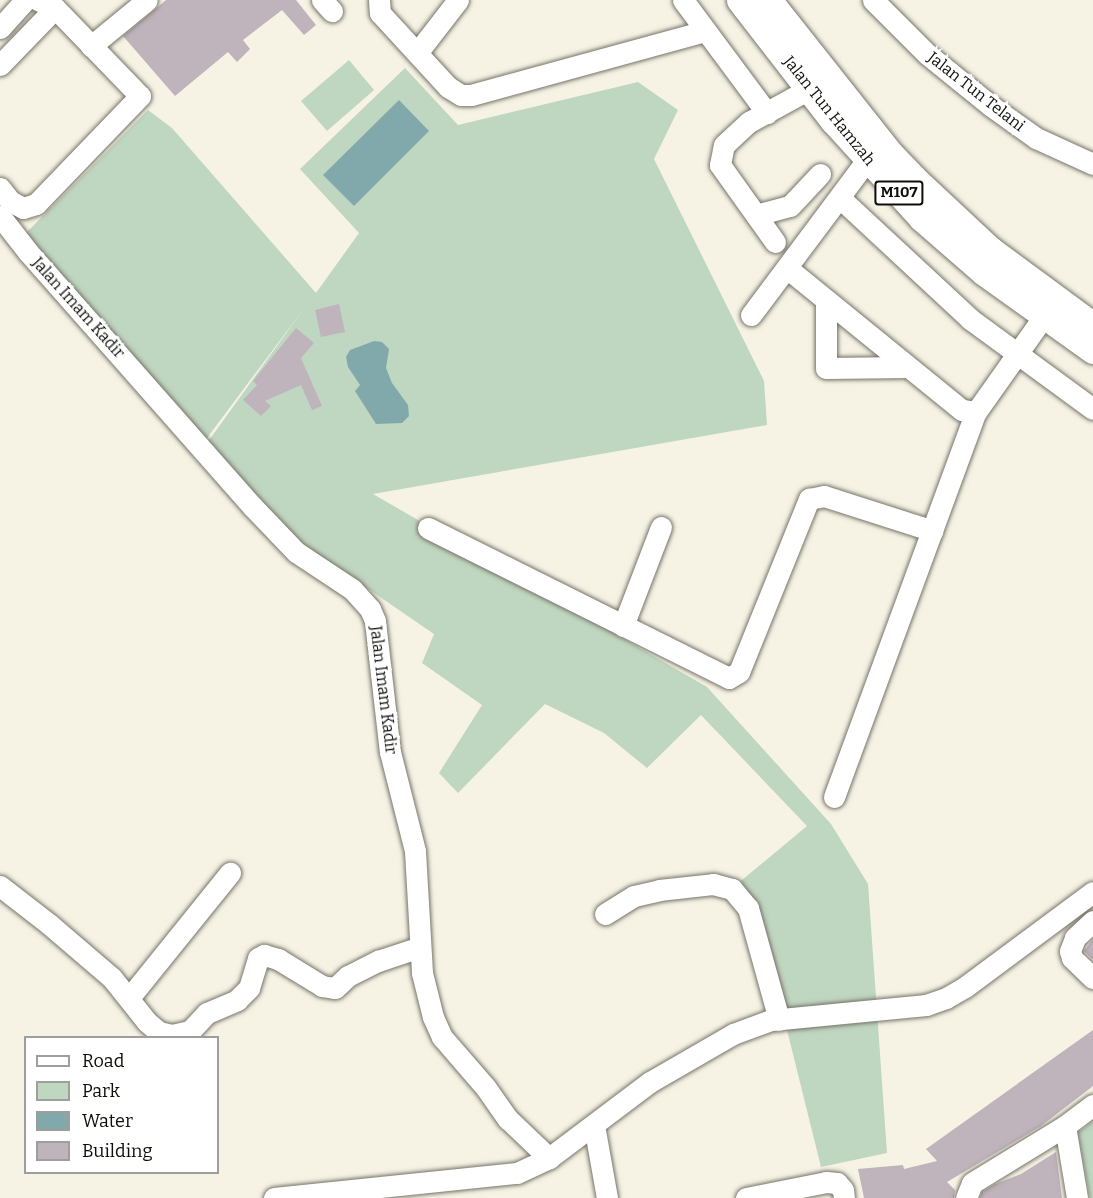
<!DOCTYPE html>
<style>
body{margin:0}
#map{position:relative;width:1093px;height:1198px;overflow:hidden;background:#f6f3e5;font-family:Bitter,serif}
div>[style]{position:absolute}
.green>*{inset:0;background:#bfd6c1}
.water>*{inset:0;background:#81a9ac}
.building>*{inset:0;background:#bfb3bc}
.roads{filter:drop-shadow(0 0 2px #777468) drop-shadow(0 0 2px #777468)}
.minor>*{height:21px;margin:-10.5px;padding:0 10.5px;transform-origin:10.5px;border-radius:10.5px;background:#fff}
.major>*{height:27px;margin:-13.5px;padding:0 13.5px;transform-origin:13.5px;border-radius:13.5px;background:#fff}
span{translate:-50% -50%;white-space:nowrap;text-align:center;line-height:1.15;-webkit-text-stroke:5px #fff;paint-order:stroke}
.shield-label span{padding:2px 4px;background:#fff;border:2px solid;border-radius:4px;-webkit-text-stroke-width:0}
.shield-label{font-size:15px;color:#0e0d08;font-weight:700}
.street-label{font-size:16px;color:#0e0d08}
.legend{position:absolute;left:24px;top:1036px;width:195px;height:138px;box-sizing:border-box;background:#fff;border:2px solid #9f9e9c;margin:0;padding:8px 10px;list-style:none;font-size:18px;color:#0e0d08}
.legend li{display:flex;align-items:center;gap:12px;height:30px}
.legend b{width:30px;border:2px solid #9f9e9c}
</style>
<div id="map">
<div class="green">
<div style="clip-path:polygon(349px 60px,374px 90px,327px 131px,301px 101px)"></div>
<div style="clip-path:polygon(405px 68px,458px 125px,638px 82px,678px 110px,654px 159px,764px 381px,767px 425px,373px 494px,707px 687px,831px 824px,868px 884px,887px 1153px,821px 1167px,756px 905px,736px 885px,807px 826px,701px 715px,647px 768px,604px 733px,545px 704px,458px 793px,439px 773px,482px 705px,422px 663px,434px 634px,304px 545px,207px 443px,305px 307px,204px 442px,26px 233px,148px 110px,172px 128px,316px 293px,359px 233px,300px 169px)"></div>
<div style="clip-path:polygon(1093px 1121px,1093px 1198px,1090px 1198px,1078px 1133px)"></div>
</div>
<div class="water">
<div style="clip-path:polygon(399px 100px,429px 131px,354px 206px,323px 175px)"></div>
<div style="clip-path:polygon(374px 341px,382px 342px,389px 349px,386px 368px,392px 383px,408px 405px,409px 416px,402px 423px,376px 424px,355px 391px,360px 385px,348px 367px,346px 357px,350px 350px)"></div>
</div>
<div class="building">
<div style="clip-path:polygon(166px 0,296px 0,316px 25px,304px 35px,282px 10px,243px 40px,250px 49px,237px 62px,228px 52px,175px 96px,123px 36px)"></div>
<div style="clip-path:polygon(339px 304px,345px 332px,321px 337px,315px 310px)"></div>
<div style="clip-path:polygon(296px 328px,314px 343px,301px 358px,322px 406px,312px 410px,301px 385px,265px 401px,271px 406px,261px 416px,243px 400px,257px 385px,253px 381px)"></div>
<div style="clip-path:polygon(1093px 939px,1093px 960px,1084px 951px)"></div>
<div style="clip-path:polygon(1093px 1030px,1093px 1086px,1041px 1126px,947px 1182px,955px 1190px,954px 1198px,864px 1198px,858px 1169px,903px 1165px,904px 1169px,937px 1161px,926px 1149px)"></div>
<div style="clip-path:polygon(1056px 1152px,1062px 1198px,980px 1198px,982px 1192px,995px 1184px,1021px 1174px)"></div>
</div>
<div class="roads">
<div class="minor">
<div style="left:322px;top:0;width:15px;rotate:48deg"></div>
<div style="left:379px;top:0;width:13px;rotate:86deg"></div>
<div style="left:380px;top:13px;width:100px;rotate:47.4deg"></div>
<div style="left:448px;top:87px;width:15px;rotate:32deg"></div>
<div style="left:461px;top:95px;width:10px"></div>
<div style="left:471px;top:95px;width:243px;rotate:-15.3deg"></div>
<div style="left:683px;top:0;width:141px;rotate:53.4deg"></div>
<div style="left:873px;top:0;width:76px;rotate:45deg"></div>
<div style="left:927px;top:54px;width:82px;rotate:39.1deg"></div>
<div style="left:991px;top:106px;width:55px;rotate:35.4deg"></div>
<div style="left:1036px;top:138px;width:63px;rotate:24.5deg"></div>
<div style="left:0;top:28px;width:38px;rotate:-48deg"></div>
<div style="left:91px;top:46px;width:72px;rotate:-39.4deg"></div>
<div style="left:417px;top:53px;width:67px;rotate:-52.3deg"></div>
<div style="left:0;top:65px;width:79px;rotate:-46deg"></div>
<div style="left:0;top:188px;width:16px;rotate:52deg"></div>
<div style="left:10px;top:201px;width:15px;rotate:28deg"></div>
<div style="left:23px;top:208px;width:14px;rotate:-17deg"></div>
<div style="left:36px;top:204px;width:150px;rotate:-46.1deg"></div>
<div style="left:140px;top:96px;width:122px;rotate:-134deg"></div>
<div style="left:55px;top:8px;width:19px;rotate:-155deg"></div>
<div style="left:840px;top:198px;width:178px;rotate:42.9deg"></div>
<div style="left:970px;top:319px;width:152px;rotate:36.2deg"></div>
<div style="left:756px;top:215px;width:35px;rotate:-15deg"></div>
<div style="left:790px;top:206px;width:44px;rotate:-46.8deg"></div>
<div style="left:0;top:216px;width:46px;rotate:52.1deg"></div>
<div style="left:28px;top:252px;width:339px;rotate:48.6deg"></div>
<div style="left:252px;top:506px;width:64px;rotate:46.3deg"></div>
<div style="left:296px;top:552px;width:67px;rotate:33.5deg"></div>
<div style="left:352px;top:589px;width:27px;rotate:48deg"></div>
<div style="left:370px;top:609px;width:13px;rotate:67deg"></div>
<div style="left:375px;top:621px;width:132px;rotate:83.5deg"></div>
<div style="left:390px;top:752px;width:102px;rotate:75.8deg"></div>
<div style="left:415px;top:851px;width:122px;rotate:86.7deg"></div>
<div style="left:422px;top:973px;width:45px;rotate:76deg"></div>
<div style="left:433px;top:1017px;width:22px;rotate:66deg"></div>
<div style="left:442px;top:1037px;width:67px;rotate:49.2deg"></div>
<div style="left:486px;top:1088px;width:38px;rotate:55deg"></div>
<div style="left:508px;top:1119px;width:57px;rotate:43.6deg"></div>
<div style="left:775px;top:242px;width:95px;rotate:-125.5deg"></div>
<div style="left:720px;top:165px;width:20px;rotate:-79deg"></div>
<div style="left:724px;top:145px;width:34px;rotate:-43deg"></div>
<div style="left:749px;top:122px;width:68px;rotate:-28.8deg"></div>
<div style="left:787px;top:268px;width:225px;rotate:39.1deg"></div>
<div style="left:962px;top:410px;width:14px;rotate:8deg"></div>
<div style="left:826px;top:300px;width:68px;rotate:90deg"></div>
<div style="left:826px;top:368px;width:82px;rotate:-0.7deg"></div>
<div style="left:751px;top:315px;width:194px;rotate:-53.2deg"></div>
<div style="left:428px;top:528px;width:336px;rotate:26.5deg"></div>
<div style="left:729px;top:678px;width:12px;rotate:-31deg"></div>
<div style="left:739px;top:672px;width:187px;rotate:-68deg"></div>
<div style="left:809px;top:499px;width:15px;rotate:-11deg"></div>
<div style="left:824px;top:496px;width:114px;rotate:17.8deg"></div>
<div style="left:623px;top:626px;width:106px;rotate:-69deg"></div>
<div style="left:834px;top:797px;width:410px;rotate:-69.8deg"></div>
<div style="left:976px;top:412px;width:118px;rotate:-54.7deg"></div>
<div style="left:0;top:886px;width:62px;rotate:37.8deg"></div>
<div style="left:49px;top:924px;width:83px;rotate:40.6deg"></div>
<div style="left:112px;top:978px;width:56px;rotate:51.5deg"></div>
<div style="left:147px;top:1022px;width:16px;rotate:40deg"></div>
<div style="left:159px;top:1032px;width:13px;rotate:13deg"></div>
<div style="left:172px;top:1035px;width:18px;rotate:-13deg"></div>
<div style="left:190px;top:1031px;width:25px;rotate:-47deg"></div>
<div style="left:207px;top:1013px;width:33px;rotate:-23deg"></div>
<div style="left:237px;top:1000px;width:17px;rotate:-45deg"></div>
<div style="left:249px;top:988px;width:31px;rotate:-73deg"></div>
<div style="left:258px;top:958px;width:7px;rotate:-27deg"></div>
<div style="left:264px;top:955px;width:15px;rotate:16deg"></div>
<div style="left:278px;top:959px;width:52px;rotate:31.5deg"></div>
<div style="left:322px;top:986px;width:13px;rotate:9deg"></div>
<div style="left:335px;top:988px;width:18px;rotate:-43deg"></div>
<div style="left:348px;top:976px;width:34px;rotate:-27deg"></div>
<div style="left:378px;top:961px;width:44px;rotate:-18.4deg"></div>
<div style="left:605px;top:914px;width:34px;rotate:-32deg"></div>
<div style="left:634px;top:896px;width:26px;rotate:-13deg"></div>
<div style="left:659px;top:890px;width:54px;rotate:-6.3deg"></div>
<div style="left:713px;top:884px;width:20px;rotate:15deg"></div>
<div style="left:732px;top:889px;width:25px;rotate:50deg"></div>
<div style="left:748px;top:908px;width:116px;rotate:74.5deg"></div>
<div style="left:1093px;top:921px;width:25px;rotate:137deg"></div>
<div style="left:1075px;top:938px;width:14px;rotate:111deg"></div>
<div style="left:1070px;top:951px;width:7px;rotate:74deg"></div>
<div style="left:1072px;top:958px;width:29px;rotate:44deg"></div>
<div style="left:129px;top:998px;width:161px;rotate:-51.1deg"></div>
<div style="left:594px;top:1125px;width:74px;rotate:79.9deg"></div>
<div style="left:1065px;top:1126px;width:73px;rotate:80.5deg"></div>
<div style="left:274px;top:1198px;width:244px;rotate:-5.9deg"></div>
<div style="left:517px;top:1173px;width:35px;rotate:-25deg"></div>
<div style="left:549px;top:1158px;width:126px;rotate:-37deg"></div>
<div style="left:650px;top:1082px;width:96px;rotate:-30deg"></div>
<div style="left:733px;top:1034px;width:40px;rotate:-20.2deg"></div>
<div style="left:771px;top:1020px;width:156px;rotate:-5.5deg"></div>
<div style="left:926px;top:1005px;width:21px;rotate:-19deg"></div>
<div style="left:946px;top:998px;width:22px;rotate:-30deg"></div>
<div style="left:965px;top:987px;width:159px;rotate:-36.6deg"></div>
<div style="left:746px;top:1198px;width:82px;rotate:-11.3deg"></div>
<div style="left:826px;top:1182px;width:11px;rotate:5deg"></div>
<div style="left:837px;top:1183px;width:9px;rotate:49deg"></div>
<div style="left:843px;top:1190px;width:8px;rotate:83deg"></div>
<div style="left:966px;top:1198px;width:16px;rotate:-68deg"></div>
<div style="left:972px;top:1183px;width:109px;rotate:-31.5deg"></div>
<div style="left:1065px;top:1126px;width:35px;rotate:-37deg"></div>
</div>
<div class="major">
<div style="left:740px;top:0;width:153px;rotate:52.2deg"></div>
<div style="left:834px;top:121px;width:131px;rotate:47.8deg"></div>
<div style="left:922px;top:218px;width:82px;rotate:41.1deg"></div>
<div style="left:984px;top:272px;width:134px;rotate:35.6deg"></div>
<div style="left:768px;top:0;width:196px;rotate:51.6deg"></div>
<div style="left:890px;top:154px;width:33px;rotate:46deg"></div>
<div style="left:913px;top:178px;width:105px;rotate:43.1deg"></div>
<div style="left:990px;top:250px;width:128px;rotate:36.4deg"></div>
</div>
</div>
<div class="shield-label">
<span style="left:899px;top:193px">M107</span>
</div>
<div class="street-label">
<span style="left:976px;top:92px;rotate:38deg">Jalan Tun Telani</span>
<span style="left:829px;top:111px;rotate:51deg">Jalan Tun Hamzah</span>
<span style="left:78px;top:308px;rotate:48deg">Jalan Imam Kadir</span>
<span style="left:383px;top:690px;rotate:83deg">Jalan Imam Kadir</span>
</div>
<ul class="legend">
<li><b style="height:8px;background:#fff"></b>Road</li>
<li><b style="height:16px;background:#bfd6c1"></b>Park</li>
<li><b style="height:16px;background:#81a9ac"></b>Water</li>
<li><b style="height:16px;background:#bfb3bc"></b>Building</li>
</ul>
</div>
